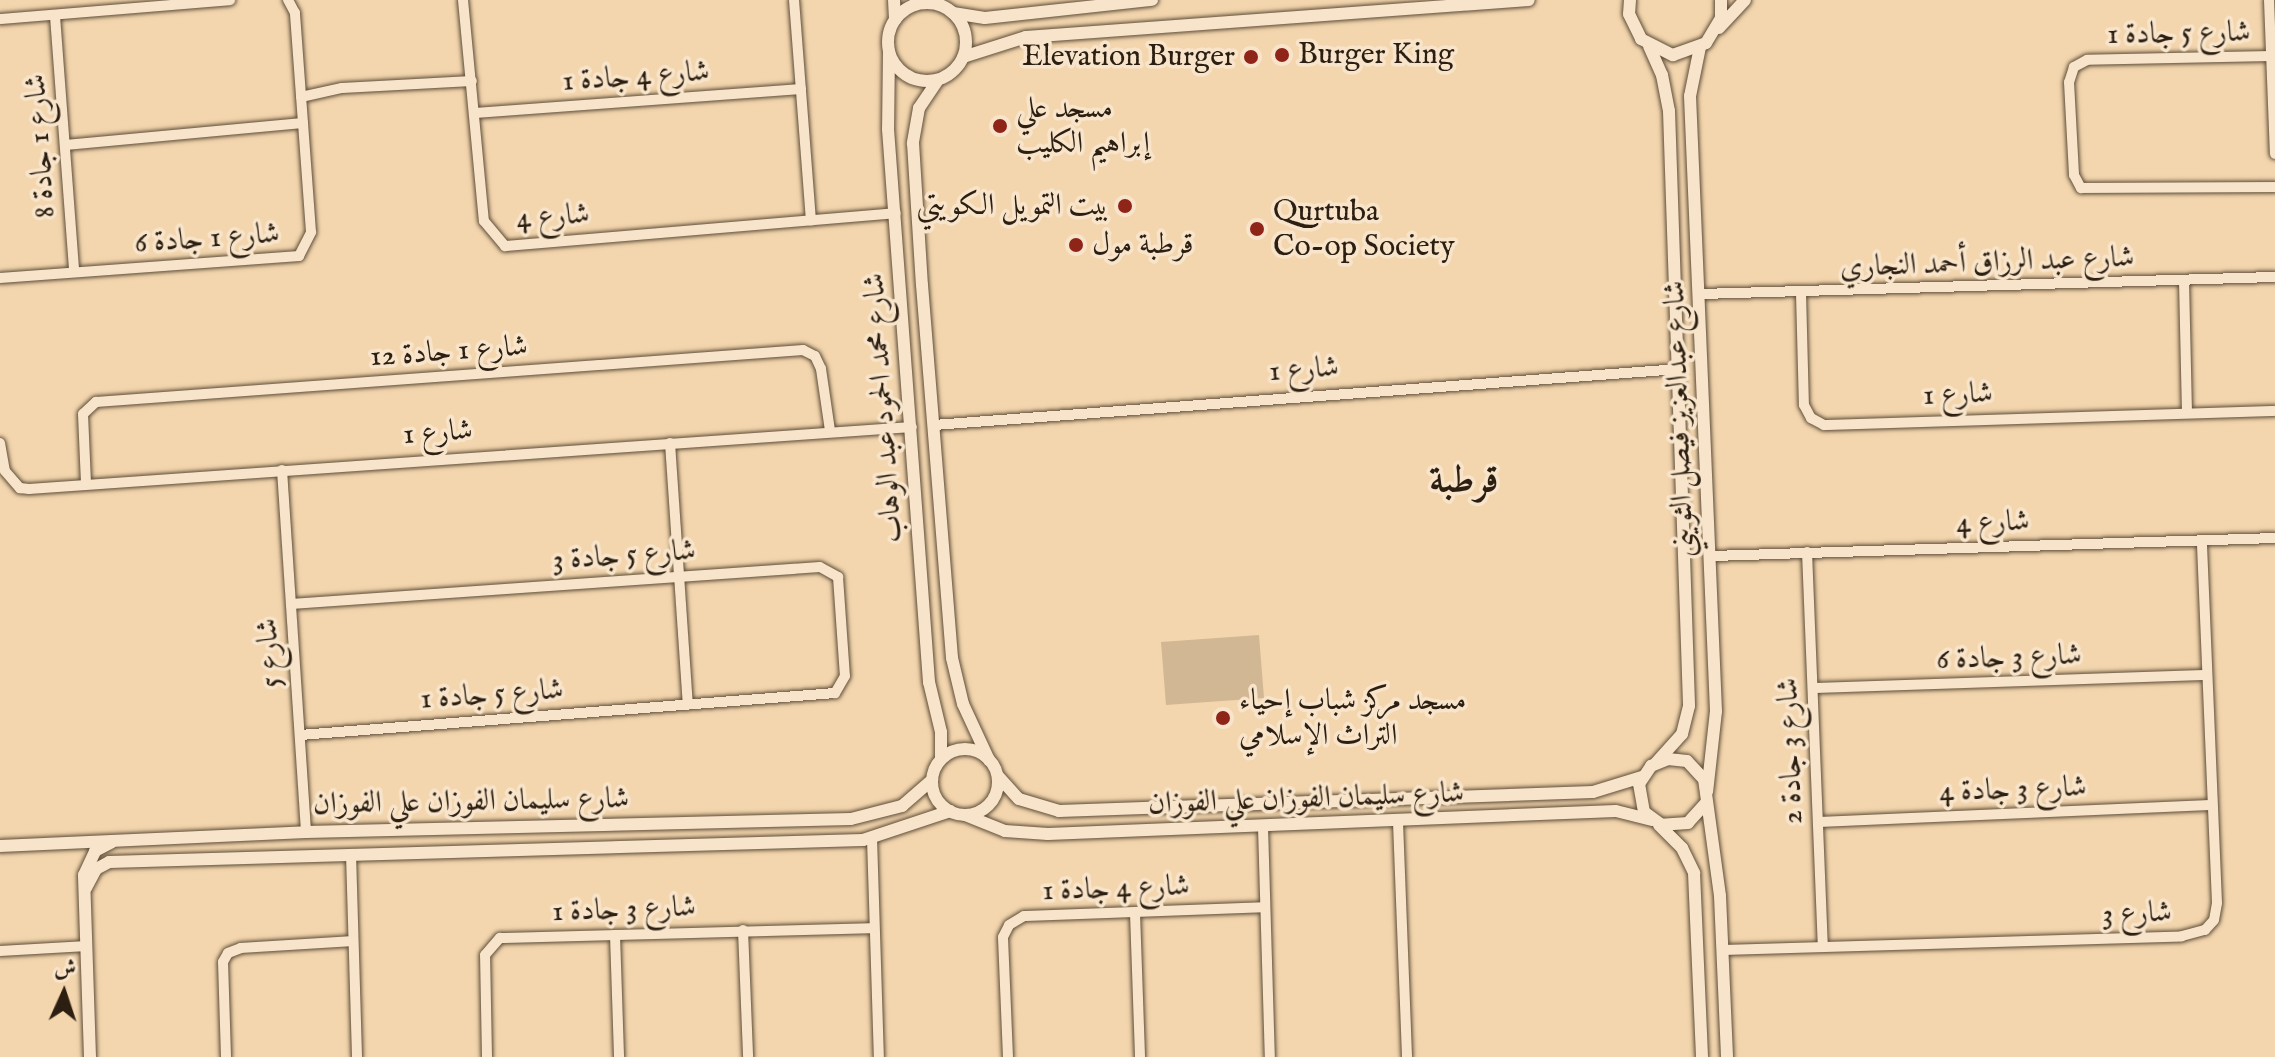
<!DOCTYPE html>
<meta charset="utf-8">
<style>
body{margin:0}
#map{position:relative;width:2275px;height:1057px;overflow:hidden;background:#f3d6ae;font-family:"IM FELL English",Amiri,serif}
div>[style]{position:absolute}
.green>*{inset:0;background:#d1b793}
.roads{filter:drop-shadow(0 0 2px #5e4d38) drop-shadow(0 0 2px #5e4d38)}
.minor>*{height:10px;margin:-5px;padding:0 5px;transform-origin:5px;border-radius:5px;background:#f7e4ca}
.tertiary>*{height:12px;margin:-6px;padding:0 6px;transform-origin:6px;border-radius:6px;background:#f7e4ca}
.tertiary>.ring{margin:-6px;padding:0;box-sizing:content-box;background:none;border:12px solid #f7e4ca;border-radius:50%}
.dots>*{width:22px;height:22px;translate:-50% -50%;box-sizing:border-box;border:4px solid #f7e4ca;border-radius:50%}
span{translate:-50% -50%;white-space:nowrap;text-align:center;line-height:1.15;-webkit-text-stroke:7px #f7e4ca;paint-order:stroke}
.street-label{font-size:30px;color:#2c1f11}
.poi-label{font-size:30px;color:#2c1f11}
.left{translate:0 -50%;text-align:left}
.right{translate:-100% -50%;text-align:right}
.district-label{font-size:38px;color:#2c1f11;font-weight:700}
.north{position:absolute;left:24px;top:953px;width:80px;height:80px;-webkit-text-stroke:6px #f7e4ca;paint-order:stroke;rotate:3deg;font-size:22px;font-weight:700;line-height:32px;text-align:center;color:#2c1f11}
.north::after{content:'';display:block;margin:auto;width:28px;height:36px;background:#2c1f11;clip-path:polygon(50% 0,100% 100%,50% 72%,0 100%)}
</style>
<div id="map">
<div class="green">
<div style="clip-path:polygon(1259px 635px,1264px 698px,1166px 705px,1161px 642px)"></div>
</div>
<div class="roads">
<div class="minor">
<div style="left:463px;top:0;width:222px;rotate:84.6deg"></div>
<div style="left:484px;top:221px;width:33px;rotate:50deg"></div>
<div style="left:505px;top:246px;width:392px;rotate:-4.8deg"></div>
<div style="left:794px;top:0;width:221px;rotate:85.6deg"></div>
<div style="left:2269px;top:0;width:154px;rotate:87.8deg"></div>
<div style="left:55px;top:16px;width:256px;rotate:85.7deg"></div>
<div style="left:0;top:19px;width:231px;rotate:-4.7deg"></div>
<div style="left:2271px;top:56px;width:184px;rotate:178.8deg"></div>
<div style="left:2087px;top:60px;width:15px;rotate:152deg"></div>
<div style="left:2074px;top:67px;width:16px;rotate:108deg"></div>
<div style="left:2069px;top:82px;width:93px;rotate:86.9deg"></div>
<div style="left:2074px;top:175px;width:15px;rotate:62deg"></div>
<div style="left:2081px;top:188px;width:194px;rotate:-0.3deg"></div>
<div style="left:301px;top:97px;width:42px;rotate:-12.4deg"></div>
<div style="left:342px;top:88px;width:130px;rotate:-3.1deg"></div>
<div style="left:475px;top:113px;width:327px;rotate:-4.2deg"></div>
<div style="left:65px;top:145px;width:239px;rotate:-5.3deg"></div>
<div style="left:0;top:278px;width:300px;rotate:-4.2deg"></div>
<div style="left:299px;top:256px;width:27px;rotate:-63deg"></div>
<div style="left:311px;top:232px;width:220px;rotate:-94.2deg"></div>
<div style="left:295px;top:13px;width:15px;rotate:-118deg"></div>
<div style="left:2184px;top:281px;width:132px;rotate:88.7deg"></div>
<div style="left:1801px;top:293px;width:112px;rotate:88.5deg"></div>
<div style="left:1804px;top:405px;width:15px;rotate:62deg"></div>
<div style="left:1811px;top:418px;width:15px;rotate:28deg"></div>
<div style="left:1824px;top:425px;width:451px;rotate:-1.8deg"></div>
<div style="left:1701px;top:294px;width:574px;rotate:-1.7deg"></div>
<div style="left:934px;top:425px;width:746px;rotate:-4.3deg"></div>
<div style="left:0;top:443px;width:28px;rotate:80deg"></div>
<div style="left:5px;top:471px;width:23px;rotate:49deg"></div>
<div style="left:20px;top:488px;width:9px;rotate:6deg"></div>
<div style="left:29px;top:489px;width:885px;rotate:-4.02deg"></div>
<div style="left:670px;top:443px;width:262px;rotate:86.1deg"></div>
<div style="left:282px;top:470px;width:363px;rotate:86.2deg"></div>
<div style="left:86px;top:483px;width:69px;rotate:-92.5deg"></div>
<div style="left:83px;top:414px;width:18px;rotate:-43deg"></div>
<div style="left:96px;top:402px;width:709px;rotate:-4.21deg"></div>
<div style="left:803px;top:350px;width:13px;rotate:27deg"></div>
<div style="left:815px;top:356px;width:14px;rotate:65deg"></div>
<div style="left:821px;top:369px;width:63px;rotate:81.7deg"></div>
<div style="left:1807px;top:552px;width:395px;rotate:87.7deg"></div>
<div style="left:1712px;top:556px;width:563px;rotate:-1.83deg"></div>
<div style="left:291px;top:604px;width:530px;rotate:-4deg"></div>
<div style="left:820px;top:567px;width:21px;rotate:29deg"></div>
<div style="left:838px;top:577px;width:99px;rotate:86deg"></div>
<div style="left:845px;top:676px;width:20px;rotate:120deg"></div>
<div style="left:835px;top:693px;width:537px;rotate:175.51deg"></div>
<div style="left:1813px;top:688px;width:393px;rotate:-1.9deg"></div>
<div style="left:1398px;top:822px;width:235px;rotate:87.8deg"></div>
<div style="left:1818px;top:822px;width:393px;rotate:-2.5deg"></div>
<div style="left:1263px;top:827px;width:230px;rotate:88.3deg"></div>
<div style="left:872px;top:838px;width:219px;rotate:88.2deg"></div>
<div style="left:351px;top:854px;width:203px;rotate:88.3deg"></div>
<div style="left:1135px;top:913px;width:144px;rotate:88deg"></div>
<div style="left:743px;top:930px;width:127px;rotate:87.7deg"></div>
<div style="left:615px;top:935px;width:122px;rotate:88.1deg"></div>
<div style="left:1723px;top:950px;width:459px;rotate:-1.7deg"></div>
<div style="left:2182px;top:936px;width:24px;rotate:-15deg"></div>
<div style="left:2205px;top:930px;width:13px;rotate:-48deg"></div>
<div style="left:2214px;top:920px;width:17px;rotate:-80deg"></div>
<div style="left:2217px;top:903px;width:363px;rotate:-92.4deg"></div>
<div style="left:0;top:951px;width:87px;rotate:-3.3deg"></div>
<div style="left:226px;top:1057px;width:95px;rotate:-91.8deg"></div>
<div style="left:223px;top:962px;width:10px;rotate:-61deg"></div>
<div style="left:228px;top:953px;width:14px;rotate:-21deg"></div>
<div style="left:241px;top:948px;width:112px;rotate:-3.6deg"></div>
<div style="left:487px;top:1057px;width:102px;rotate:-91.1deg"></div>
<div style="left:485px;top:955px;width:23px;rotate:-49deg"></div>
<div style="left:500px;top:938px;width:374px;rotate:-1.5deg"></div>
<div style="left:1008px;top:1057px;width:120px;rotate:-92.4deg"></div>
<div style="left:1003px;top:937px;width:13px;rotate:-63deg"></div>
<div style="left:1009px;top:925px;width:17px;rotate:-31deg"></div>
<div style="left:1024px;top:916px;width:241px;rotate:-2.1deg"></div>
</div>
<div class="tertiary">
<div style="left:894px;top:0;width:20px;rotate:87deg"></div>
<div style="left:1630px;top:0;width:14px;rotate:94deg"></div>
<div style="left:1629px;top:14px;width:28px;rotate:64deg"></div>
<div style="left:1641px;top:39px;width:36px;rotate:27deg"></div>
<div style="left:1673px;top:55px;width:35px;rotate:-20deg"></div>
<div style="left:1706px;top:43px;width:29px;rotate:-59deg"></div>
<div style="left:1721px;top:18px;width:18px;rotate:-90deg"></div>
<div class="ring" style="left:888px;top:3px;width:66px;height:66px"></div>
<div style="left:953px;top:13px;width:32px;rotate:9deg"></div>
<div style="left:985px;top:18px;width:168px;rotate:-6.2deg"></div>
<div style="left:1719px;top:28px;width:38px;rotate:-47deg"></div>
<div style="left:1649px;top:46px;width:32px;rotate:66deg"></div>
<div style="left:1662px;top:75px;width:37px;rotate:79deg"></div>
<div style="left:1669px;top:111px;width:595px;rotate:88.07deg"></div>
<div style="left:1689px;top:706px;width:29px;rotate:104deg"></div>
<div style="left:1682px;top:734px;width:39px;rotate:132deg"></div>
<div style="left:1700px;top:47px;width:50px;rotate:101.5deg"></div>
<div style="left:1690px;top:96px;width:616px;rotate:87.58deg"></div>
<div style="left:1716px;top:711px;width:81px;rotate:96.3deg"></div>
<div style="left:889px;top:51px;width:78px;rotate:90.7deg"></div>
<div style="left:888px;top:129px;width:555px;rotate:85.76deg"></div>
<div style="left:929px;top:682px;width:51px;rotate:76.5deg"></div>
<div style="left:941px;top:732px;width:27px;rotate:90deg"></div>
<div style="left:963px;top:57px;width:66px;rotate:-17.6deg"></div>
<div style="left:1026px;top:37px;width:504px;rotate:-4.21deg"></div>
<div style="left:938px;top:80px;width:34px;rotate:124deg"></div>
<div style="left:919px;top:108px;width:36px;rotate:100deg"></div>
<div style="left:913px;top:143px;width:142px;rotate:86.4deg"></div>
<div style="left:922px;top:285px;width:374px;rotate:85.4deg"></div>
<div style="left:952px;top:658px;width:47px;rotate:76.6deg"></div>
<div style="left:963px;top:704px;width:62px;rotate:65.1deg"></div>
<div class="ring" style="left:932px;top:749px;width:54px;height:54px"></div>
<div style="left:998px;top:776px;width:31px;rotate:48deg"></div>
<div style="left:1019px;top:799px;width:42px;rotate:16.7deg"></div>
<div style="left:1059px;top:811px;width:534px;rotate:-2.04deg"></div>
<div style="left:1593px;top:792px;width:51px;rotate:-17deg"></div>
<div style="left:1705px;top:804px;width:25px;rotate:132deg"></div>
<div style="left:1688px;top:823px;width:26px;rotate:176deg"></div>
<div style="left:1662px;top:825px;width:22px;rotate:-144deg"></div>
<div style="left:1644px;top:812px;width:28px;rotate:-100deg"></div>
<div style="left:1639px;top:784px;width:22px;rotate:-56deg"></div>
<div style="left:1651px;top:766px;width:18px;rotate:-22deg"></div>
<div style="left:1668px;top:759px;width:19px;rotate:6deg"></div>
<div style="left:1687px;top:761px;width:25px;rotate:47deg"></div>
<div style="left:1704px;top:779px;width:118px;rotate:82.2deg"></div>
<div style="left:1720px;top:896px;width:161px;rotate:87.5deg"></div>
<div style="left:965px;top:815px;width:43px;rotate:21.8deg"></div>
<div style="left:1005px;top:831px;width:43px;rotate:4deg"></div>
<div style="left:1048px;top:834px;width:568px;rotate:-2.32deg"></div>
<div style="left:1616px;top:811px;width:37px;rotate:14deg"></div>
<div style="left:1659px;top:825px;width:33px;rotate:45deg"></div>
<div style="left:1682px;top:848px;width:28px;rotate:64deg"></div>
<div style="left:1694px;top:873px;width:184px;rotate:87.5deg"></div>
<div style="left:0;top:846px;width:306px;rotate:-2.6deg"></div>
<div style="left:306px;top:832px;width:545px;rotate:-1.37deg"></div>
<div style="left:851px;top:819px;width:53px;rotate:-14.3deg"></div>
<div style="left:902px;top:806px;width:40px;rotate:-41deg"></div>
<div style="left:86px;top:888px;width:21px;rotate:-62deg"></div>
<div style="left:96px;top:869px;width:15px;rotate:-28deg"></div>
<div style="left:109px;top:862px;width:754px;rotate:-1.67deg"></div>
<div style="left:863px;top:840px;width:92px;rotate:-18.4deg"></div>
<div style="left:90px;top:1057px;width:182px;rotate:-91.9deg"></div>
<div style="left:84px;top:875px;width:26px;rotate:-65deg"></div>
<div style="left:95px;top:851px;width:19px;rotate:-28deg"></div>
</div>
</div>
<div class="dots">
<div style="left:1282px;top:55px;background:#8f2418"></div>
<div style="left:1251px;top:57px;background:#8f2418"></div>
<div style="left:1000px;top:126px;background:#8f2418"></div>
<div style="left:1125px;top:206px;background:#8f2418"></div>
<div style="left:1257px;top:229px;background:#8f2418"></div>
<div style="left:1076px;top:245px;background:#8f2418"></div>
<div style="left:1223px;top:718px;background:#8f2418"></div>
</div>
<div class="street-label">
<span style="left:2179px;top:34px;rotate:-1deg">شارع 5 جادة 1</span>
<span style="left:636px;top:77px;rotate:-4deg">شارع 4 جادة 1</span>
<span style="left:41px;top:146px;rotate:-94deg">شارع 1 جادة 8</span>
<span style="left:553px;top:217px;rotate:-4deg">شارع 4</span>
<span style="left:207px;top:239px;rotate:-4deg">شارع 1 جادة 6</span>
<span style="left:1987px;top:263px;rotate:-2deg">شارع عبد الرزاق أحمد النجاري</span>
<span style="left:449px;top:352px;rotate:-4deg">شارع 1 جادة 12</span>
<span style="left:1304px;top:370px;rotate:-4deg">شارع 1</span>
<span style="left:1958px;top:395px;rotate:-2deg">شارع 1</span>
<span style="left:884px;top:408px;rotate:-94deg">شارع محمد الحمود عبد الوهاب</span>
<span style="left:1680px;top:419px;rotate:-92deg">شارع عبدالعزيز فيصل الثويني</span>
<span style="left:438px;top:433px;rotate:-4deg">شارع 1</span>
<span style="left:1993px;top:523px;rotate:-2deg">شارع 4</span>
<span style="left:624px;top:556px;rotate:-4deg">شارع 5 جادة 3</span>
<span style="left:270px;top:653px;rotate:-94deg">شارع 5</span>
<span style="left:2009px;top:658px;rotate:-2deg">شارع 3 جادة 6</span>
<span style="left:492px;top:695px;rotate:-4deg">شارع 5 جادة 1</span>
<span style="left:1791px;top:751px;rotate:-92deg">شارع 3 جادة 2</span>
<span style="left:2013px;top:790px;rotate:-2deg">شارع 3 جادة 4</span>
<span style="left:1306px;top:799px;rotate:-2deg">شارع سليمان الفوزان علي الفوزان</span>
<span style="left:471px;top:802px;rotate:-1deg">شارع سليمان الفوزان علي الفوزان</span>
<span style="left:1116px;top:889px;rotate:-2deg">شارع 4 جادة 1</span>
<span style="left:624px;top:910px;rotate:-2deg">شارع 3 جادة 1</span>
<span style="left:2137px;top:914px;rotate:-2deg">شارع 3</span>
</div>
<div class="poi-label">
<span class="left" style="left:1298px;top:55px">Burger King</span>
<span class="right" style="left:1235px;top:57px">Elevation Burger</span>
<span class="left" style="left:1016px;top:126px">مسجد علي<br>إبراهيم الكليب</span>
<span class="right" style="left:1109px;top:206px">بيت التمويل الكويتي</span>
<span class="left" style="left:1273px;top:229px">Qurtuba<br>Co-op Society</span>
<span class="left" style="left:1092px;top:245px">قرطبة مول</span>
<span class="left" style="left:1239px;top:718px">مسجد مركز شباب إحياء<br>التراث الإسلامي</span>
</div>
<div class="district-label">
<span style="left:1464px;top:482px">قرطبة</span>
</div>
<div class="north">ش</div>
</div>
